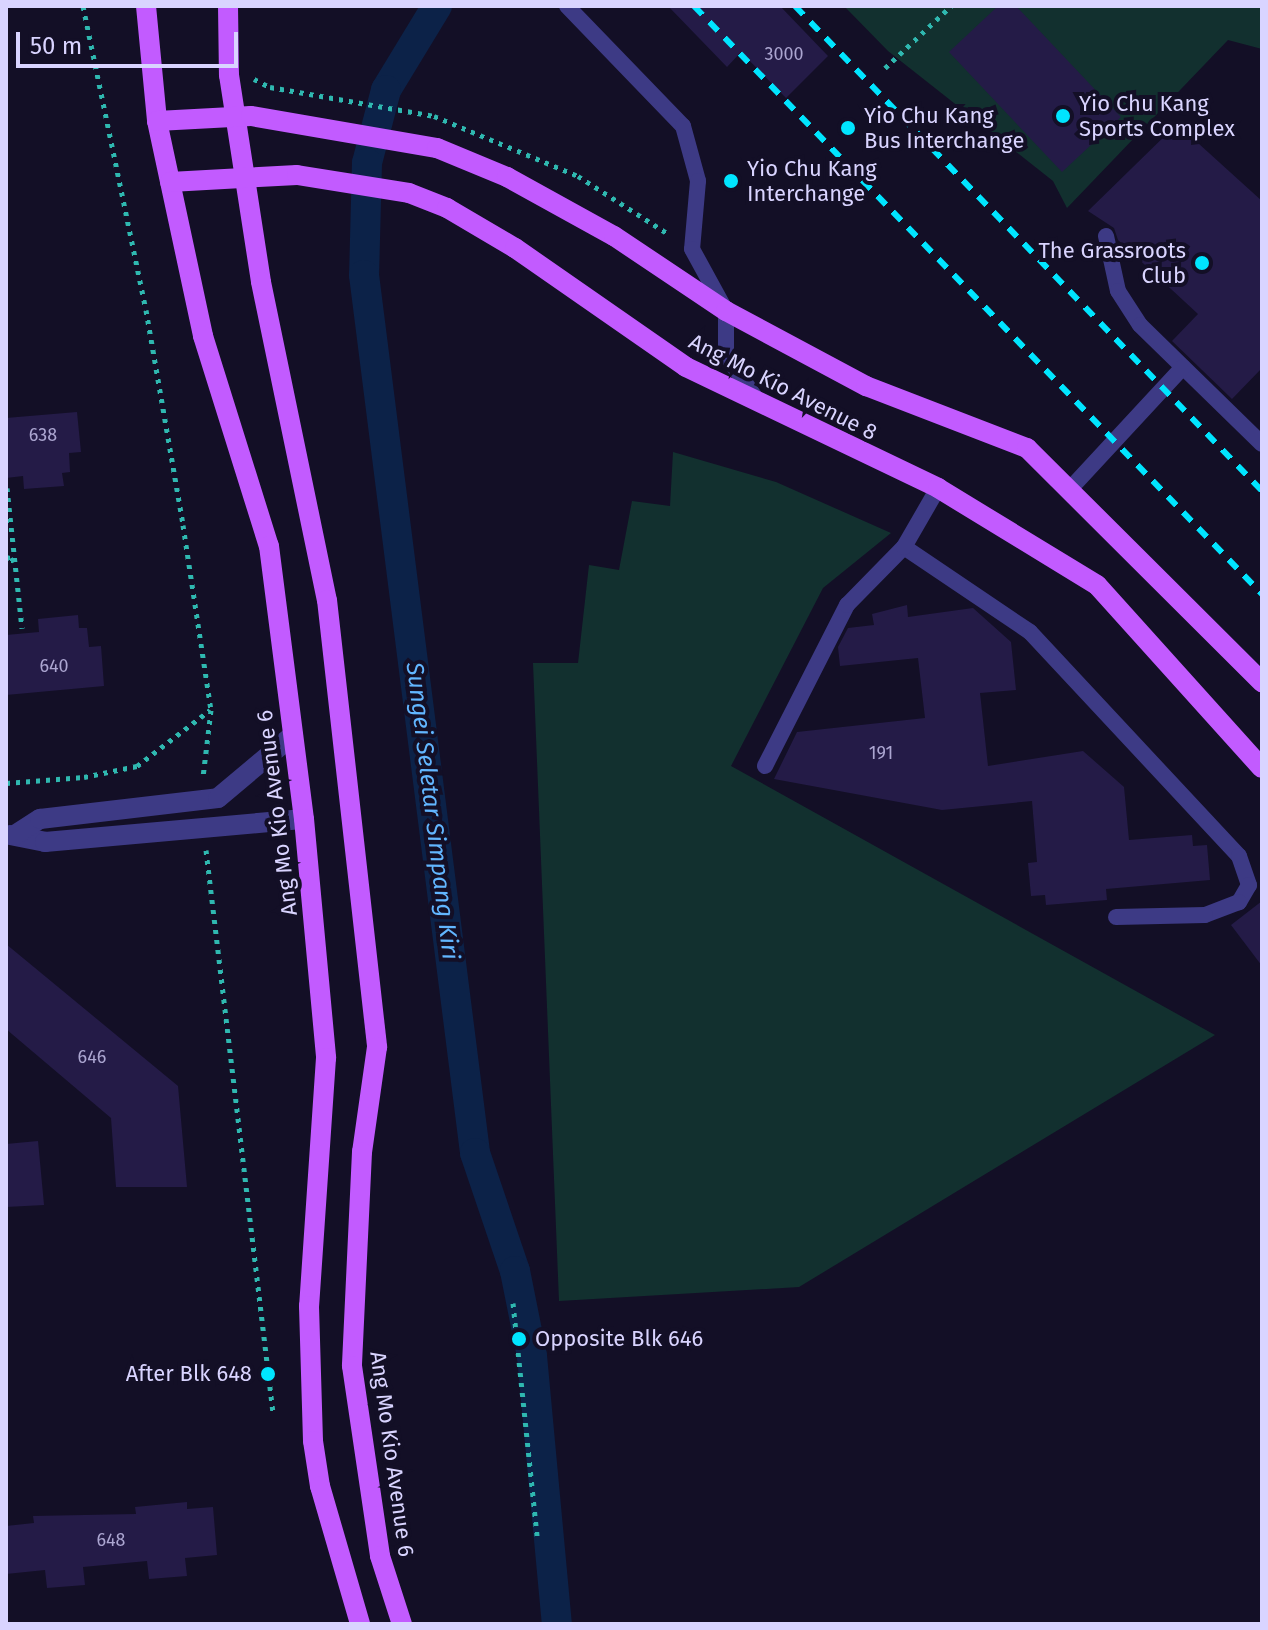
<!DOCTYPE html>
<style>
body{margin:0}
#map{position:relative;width:1268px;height:1630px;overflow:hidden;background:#130f26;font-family:"Fira Sans",sans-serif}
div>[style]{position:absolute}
.green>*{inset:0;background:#12302f}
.canal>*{height:30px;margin:-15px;padding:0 15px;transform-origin:15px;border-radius:15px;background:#0c2248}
.building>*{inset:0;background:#241b47}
.path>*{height:5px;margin-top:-2.5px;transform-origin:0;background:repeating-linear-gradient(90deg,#2fb8b0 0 4px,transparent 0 10px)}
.service>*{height:16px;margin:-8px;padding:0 8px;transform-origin:8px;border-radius:8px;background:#3d3a85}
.minor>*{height:20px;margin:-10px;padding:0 10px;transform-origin:10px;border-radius:10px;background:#3d3a85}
.primary>*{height:20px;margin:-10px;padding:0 10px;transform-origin:10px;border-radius:10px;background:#c25bff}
.rail>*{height:6px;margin-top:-3px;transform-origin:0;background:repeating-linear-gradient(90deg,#00e5ff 0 12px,transparent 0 22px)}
.dots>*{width:22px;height:22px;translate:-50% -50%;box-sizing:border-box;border:4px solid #130f26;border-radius:50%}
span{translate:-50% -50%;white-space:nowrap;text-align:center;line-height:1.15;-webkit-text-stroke:8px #130f26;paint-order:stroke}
.number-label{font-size:18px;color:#aca6d1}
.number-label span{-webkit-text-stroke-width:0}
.poi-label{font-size:22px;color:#d9d4ff}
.left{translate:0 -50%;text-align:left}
.right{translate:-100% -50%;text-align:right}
.street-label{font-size:22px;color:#d9d4ff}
.water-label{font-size:24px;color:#62b6ff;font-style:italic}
.frame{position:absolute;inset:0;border:8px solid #d9d4ff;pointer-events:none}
.scale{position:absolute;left:16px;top:32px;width:222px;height:36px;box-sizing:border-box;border:4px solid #d9d4ff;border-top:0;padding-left:10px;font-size:24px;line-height:28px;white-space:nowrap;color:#d9d4ff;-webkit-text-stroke:6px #130f26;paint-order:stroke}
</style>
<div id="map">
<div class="green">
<div style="clip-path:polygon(844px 6px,1262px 6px,1262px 49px,1228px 40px,1067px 208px,1053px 181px,888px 51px)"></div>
<div style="clip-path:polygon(673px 452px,776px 482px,891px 533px,823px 588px,731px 766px,1215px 1035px,799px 1287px,559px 1301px,533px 663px,578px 663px,589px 565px,619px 570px,632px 501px,670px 506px)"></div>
</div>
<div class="canal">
<div style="left:437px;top:6px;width:98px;rotate:121.3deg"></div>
<div style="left:386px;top:90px;width:75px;rotate:104.6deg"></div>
<div style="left:367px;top:163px;width:112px;rotate:91.5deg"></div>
<div style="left:364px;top:275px;width:885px;rotate:82.79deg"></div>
<div style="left:475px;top:1153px;width:125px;rotate:71.3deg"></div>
<div style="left:515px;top:1271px;width:87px;rotate:78.7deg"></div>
<div style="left:532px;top:1356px;width:269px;rotate:84.7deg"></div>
</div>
<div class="building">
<div style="clip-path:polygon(668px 6px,780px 6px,828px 56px,786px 98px,741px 52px,727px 67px)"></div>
<div style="clip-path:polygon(998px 6px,1016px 6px,1121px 117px,1062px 172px,949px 52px)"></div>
<div style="clip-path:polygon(1177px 124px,1262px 201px,1262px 368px,1232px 399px,1172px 341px,1198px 314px,1118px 240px,1114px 228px,1088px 211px)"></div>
<div style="clip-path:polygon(77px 412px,81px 452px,69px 453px,70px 472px,62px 473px,64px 486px,24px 489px,23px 476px,6px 478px,6px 418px)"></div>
<div style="clip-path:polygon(907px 605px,908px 617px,973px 608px,1011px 642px,1016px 690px,980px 693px,988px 766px,1083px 751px,1124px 787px,1129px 840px,1192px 835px,1193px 846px,1207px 845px,1210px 880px,1106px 889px,1107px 900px,1046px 905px,1045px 895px,1031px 896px,1028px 863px,1037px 862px,1032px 801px,942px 810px,774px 779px,797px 732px,925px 718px,918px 658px,840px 666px,838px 647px,848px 628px,874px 625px,872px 614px)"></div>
<div style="clip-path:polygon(78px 615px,79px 628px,87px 628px,89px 647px,101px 646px,104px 686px,6px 695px,6px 635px,39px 632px,38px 619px)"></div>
<div style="clip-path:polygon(1262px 901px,1262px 966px,1231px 925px)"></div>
<div style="clip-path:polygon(6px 944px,178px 1086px,187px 1187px,116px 1187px,111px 1118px,6px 1029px)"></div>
<div style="clip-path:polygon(38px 1141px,44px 1205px,6px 1207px,6px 1144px)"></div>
<div style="clip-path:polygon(187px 1502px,187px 1509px,213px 1507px,217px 1555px,185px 1558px,187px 1576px,149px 1579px,147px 1561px,83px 1567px,85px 1585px,47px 1588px,45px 1570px,6px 1574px,6px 1526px,34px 1523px,33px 1516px,136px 1514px,135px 1507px)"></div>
</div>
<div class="path">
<div style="left:83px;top:6px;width:310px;rotate:78.3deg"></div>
<div style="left:146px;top:310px;width:218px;rotate:80.2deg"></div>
<div style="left:183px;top:525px;width:187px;rotate:81.4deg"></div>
<div style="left:211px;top:710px;width:67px;rotate:96.8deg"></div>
<div style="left:885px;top:68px;width:91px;rotate:-43.2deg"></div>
<div style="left:254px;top:79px;width:18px;rotate:27deg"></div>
<div style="left:270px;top:87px;width:167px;rotate:10deg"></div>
<div style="left:434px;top:116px;width:156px;rotate:22.6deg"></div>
<div style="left:578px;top:176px;width:109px;rotate:32.7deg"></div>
<div style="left:7px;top:488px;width:141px;rotate:83.9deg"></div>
<div style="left:6px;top:557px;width:8px;rotate:14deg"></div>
<div style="left:14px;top:559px;width:9px;rotate:153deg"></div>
<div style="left:6px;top:783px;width:78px;rotate:-4.4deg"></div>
<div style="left:84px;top:777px;width:54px;rotate:-11.7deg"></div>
<div style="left:137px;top:766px;width:92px;rotate:-37.5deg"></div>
<div style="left:206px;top:850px;width:567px;rotate:83.21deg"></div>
<div style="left:513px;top:1303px;width:234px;rotate:84.1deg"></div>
</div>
<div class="service">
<div style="left:567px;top:6px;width:167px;rotate:46deg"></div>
<div style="left:683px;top:126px;width:57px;rotate:74.7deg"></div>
<div style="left:698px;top:181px;width:68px;rotate:95deg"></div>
<div style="left:692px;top:249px;width:71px;rotate:61.3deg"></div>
<div style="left:726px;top:311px;width:44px;rotate:90deg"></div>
<div style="left:726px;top:355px;width:51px;rotate:55.4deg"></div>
<div style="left:1106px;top:236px;width:56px;rotate:77.7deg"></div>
<div style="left:1118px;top:291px;width:40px;rotate:57.1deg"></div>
<div style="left:1140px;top:325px;width:170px;rotate:44.3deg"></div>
<div style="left:1070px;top:489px;width:166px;rotate:-47.2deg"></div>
<div style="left:904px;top:547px;width:152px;rotate:34deg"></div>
<div style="left:1030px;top:632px;width:306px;rotate:47deg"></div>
<div style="left:1239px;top:856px;width:31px;rotate:71deg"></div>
<div style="left:1249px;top:885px;width:20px;rotate:120deg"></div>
<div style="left:1239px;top:902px;width:36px;rotate:159deg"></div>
<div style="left:1205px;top:915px;width:89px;rotate:178.7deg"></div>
<div style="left:765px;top:766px;width:181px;rotate:-63deg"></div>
<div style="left:847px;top:605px;width:81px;rotate:-45.5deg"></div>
<div style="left:904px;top:547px;width:68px;rotate:-60deg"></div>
</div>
<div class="minor">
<div style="left:10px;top:835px;width:36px;rotate:11deg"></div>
<div style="left:45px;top:842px;width:260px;rotate:-5.1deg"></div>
<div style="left:15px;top:835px;width:30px;rotate:-33deg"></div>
<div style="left:40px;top:819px;width:179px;rotate:-6.7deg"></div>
<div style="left:218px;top:798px;width:98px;rotate:-40deg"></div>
</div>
<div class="primary">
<div style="left:146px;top:6px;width:116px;rotate:84.5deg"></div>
<div style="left:157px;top:121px;width:220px;rotate:77.9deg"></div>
<div style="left:203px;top:336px;width:220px;rotate:72.6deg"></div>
<div style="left:269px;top:546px;width:275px;rotate:82.7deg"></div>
<div style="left:304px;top:819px;width:240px;rotate:84.7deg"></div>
<div style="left:326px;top:1058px;width:249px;rotate:93.9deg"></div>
<div style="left:309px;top:1306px;width:135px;rotate:88.3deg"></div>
<div style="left:313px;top:1441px;width:46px;rotate:81.2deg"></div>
<div style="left:320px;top:1486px;width:144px;rotate:73.8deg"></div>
<div style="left:228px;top:6px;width:69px;rotate:89.2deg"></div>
<div style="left:229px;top:75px;width:209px;rotate:81.2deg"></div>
<div style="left:261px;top:282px;width:325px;rotate:78.3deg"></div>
<div style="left:327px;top:600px;width:450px;rotate:83.6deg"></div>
<div style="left:377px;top:1047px;width:106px;rotate:98.1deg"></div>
<div style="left:362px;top:1152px;width:214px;rotate:92.7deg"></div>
<div style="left:352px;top:1366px;width:192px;rotate:81.6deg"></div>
<div style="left:380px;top:1556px;width:71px;rotate:72.1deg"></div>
<div style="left:157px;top:121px;width:94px;rotate:-3deg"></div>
<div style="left:251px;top:116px;width:189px;rotate:9.8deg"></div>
<div style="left:437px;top:148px;width:76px;rotate:22.5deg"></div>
<div style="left:507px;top:177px;width:122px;rotate:28.9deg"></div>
<div style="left:614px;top:236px;width:135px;rotate:33.8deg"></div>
<div style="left:726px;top:311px;width:159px;rotate:28.2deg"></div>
<div style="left:866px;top:386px;width:173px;rotate:21.1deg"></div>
<div style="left:1027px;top:448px;width:332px;rotate:44.9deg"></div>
<div style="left:170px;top:182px;width:127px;rotate:-3.2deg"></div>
<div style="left:297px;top:175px;width:113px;rotate:9.1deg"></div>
<div style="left:409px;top:193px;width:41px;rotate:21.5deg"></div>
<div style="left:447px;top:208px;width:79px;rotate:30.5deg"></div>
<div style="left:515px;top:248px;width:208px;rotate:34.8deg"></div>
<div style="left:686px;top:367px;width:280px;rotate:25.6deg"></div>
<div style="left:938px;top:488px;width:186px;rotate:31.4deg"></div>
<div style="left:1097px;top:585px;width:246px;rotate:48deg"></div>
</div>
<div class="rail">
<div style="left:694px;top:6px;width:818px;rotate:45.99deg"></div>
<div style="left:795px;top:6px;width:673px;rotate:46.08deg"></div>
</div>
<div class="dots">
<div style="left:1063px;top:116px;background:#00e5ff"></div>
<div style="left:848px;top:128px;background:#00e5ff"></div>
<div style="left:731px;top:181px;background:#00e5ff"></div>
<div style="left:1202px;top:263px;background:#00e5ff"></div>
<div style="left:519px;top:1339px;background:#00e5ff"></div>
<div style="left:268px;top:1374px;background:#00e5ff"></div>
</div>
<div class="number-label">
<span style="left:784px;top:54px">3000</span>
<span style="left:43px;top:435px">638</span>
<span style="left:54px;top:666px">640</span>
<span style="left:881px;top:753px">191</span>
<span style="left:92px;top:1057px">646</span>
<span style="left:111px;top:1540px">648</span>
</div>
<div class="poi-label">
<span class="left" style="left:1079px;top:116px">Yio Chu Kang<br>Sports Complex</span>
<span class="left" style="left:864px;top:128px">Yio Chu Kang<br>Bus Interchange</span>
<span class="left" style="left:747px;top:181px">Yio Chu Kang<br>Interchange</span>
<span class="right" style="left:1186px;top:263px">The Grassroots<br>Club</span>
<span class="left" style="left:535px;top:1339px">Opposite Blk 646</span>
<span class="right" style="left:252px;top:1374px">After Blk 648</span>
</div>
<div class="street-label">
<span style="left:783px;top:387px;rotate:27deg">Ang Mo Kio Avenue 8</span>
<span style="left:277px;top:813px;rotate:-97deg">Ang Mo Kio Avenue 6</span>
<span style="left:392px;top:1454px;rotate:82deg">Ang Mo Kio Avenue 6</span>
</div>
<div class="water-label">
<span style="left:432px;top:811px;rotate:83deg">Sungei Seletar Simpang Kiri</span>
</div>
<div class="frame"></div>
<div class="scale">50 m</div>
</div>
